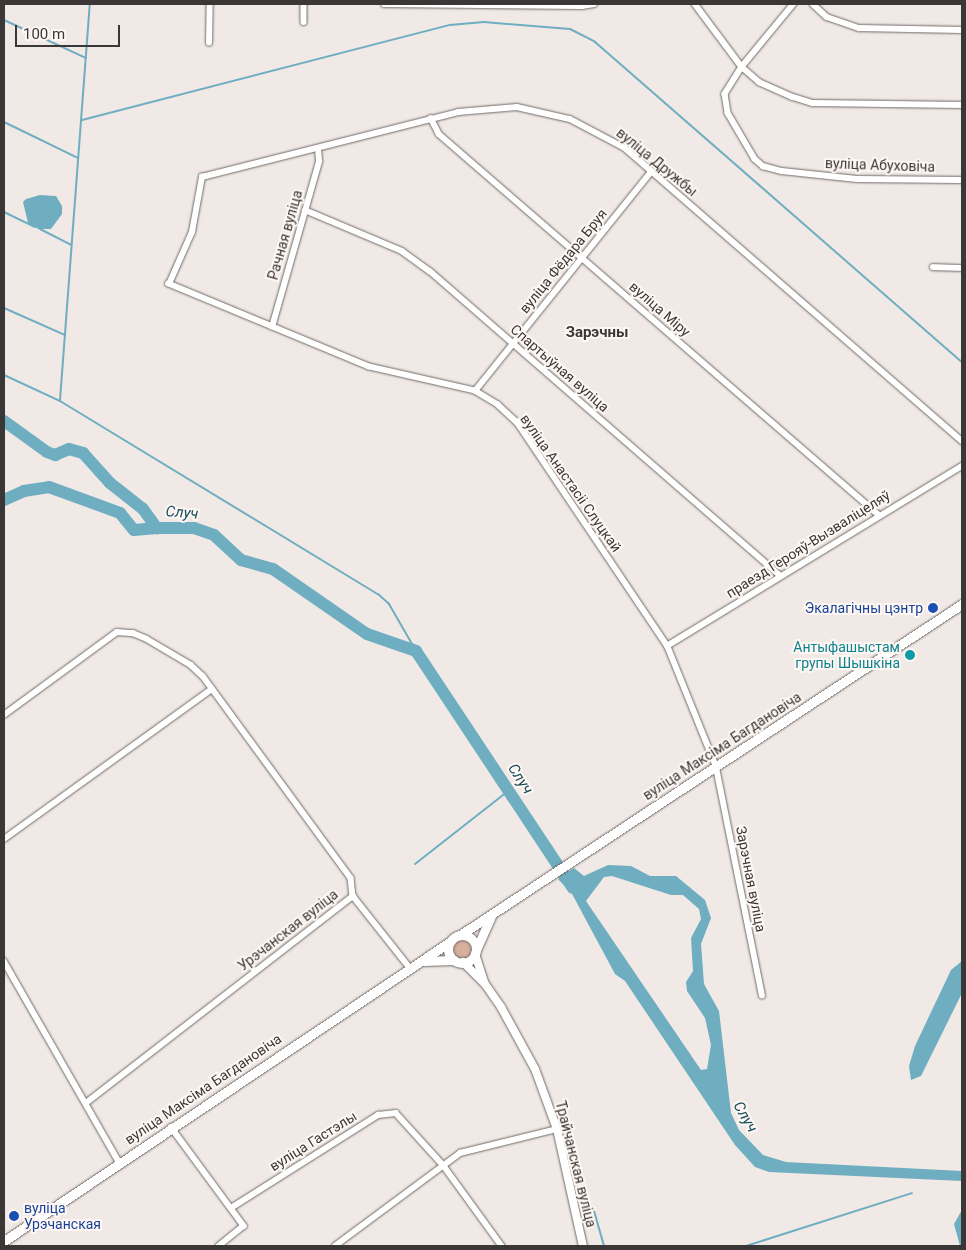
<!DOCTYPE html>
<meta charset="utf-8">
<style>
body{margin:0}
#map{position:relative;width:966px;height:1250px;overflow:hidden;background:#f0e9e6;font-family:Roboto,sans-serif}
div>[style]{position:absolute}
.green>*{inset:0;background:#d6af9d}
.round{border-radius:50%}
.water>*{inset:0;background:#6faec1}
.stream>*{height:2px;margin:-1px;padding:0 1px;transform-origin:1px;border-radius:1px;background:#6faec1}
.river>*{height:12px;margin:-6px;padding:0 6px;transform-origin:6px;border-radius:6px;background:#6faec1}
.roads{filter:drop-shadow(0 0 1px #706a67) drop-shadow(0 0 1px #706a67)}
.minor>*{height:5.5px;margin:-2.75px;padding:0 2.75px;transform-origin:2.75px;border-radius:2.75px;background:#fff}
.tertiary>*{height:8px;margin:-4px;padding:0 4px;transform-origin:4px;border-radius:4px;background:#fff}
.secondary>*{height:9px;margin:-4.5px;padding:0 4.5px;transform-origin:4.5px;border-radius:4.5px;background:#fff}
.secondary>.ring{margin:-4.5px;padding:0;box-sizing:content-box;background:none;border:9px solid #fff;border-radius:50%}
.dots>*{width:14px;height:14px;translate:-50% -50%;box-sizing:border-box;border:2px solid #fef7f3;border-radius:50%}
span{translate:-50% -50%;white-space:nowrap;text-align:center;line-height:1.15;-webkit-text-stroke:4px #fef7f3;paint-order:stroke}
.street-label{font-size:14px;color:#3a3736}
.transit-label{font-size:14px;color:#164399}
.right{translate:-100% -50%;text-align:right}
.left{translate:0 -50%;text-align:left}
.culture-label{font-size:14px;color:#0d838f}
.neighbourhood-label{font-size:15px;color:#3a3736;font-weight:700}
.water-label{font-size:15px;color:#144b59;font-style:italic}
.frame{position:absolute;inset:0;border:5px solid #3a3736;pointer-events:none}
.scale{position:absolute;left:15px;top:25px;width:105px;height:22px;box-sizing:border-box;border:2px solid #3a3736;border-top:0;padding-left:6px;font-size:15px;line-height:18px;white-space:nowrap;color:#3a3736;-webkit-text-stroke:4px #fef7f3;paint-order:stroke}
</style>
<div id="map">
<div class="green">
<div class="round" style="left:452px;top:939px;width:20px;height:20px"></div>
</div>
<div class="water">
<div style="clip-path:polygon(40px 195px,56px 196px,62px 206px,62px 214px,51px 229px,38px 229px,28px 223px,23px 202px,26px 199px)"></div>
<div style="clip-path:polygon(evenodd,608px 865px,631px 866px,650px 876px,676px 876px,705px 900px,711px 918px,701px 944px,704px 984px,719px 1011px,731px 1113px,739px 1130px,763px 1155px,786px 1162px,962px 1171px,962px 1181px,769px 1172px,755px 1167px,735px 1145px,625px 981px,615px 974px,571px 892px,558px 879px,574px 868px,584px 876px,608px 865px,612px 876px,671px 895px,683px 895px,699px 909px,701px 919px,691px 938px,693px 971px,686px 982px,687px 991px,705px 1018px,711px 1045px,707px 1069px,701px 1070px,586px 901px,604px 877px,612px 876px)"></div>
<div style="clip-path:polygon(962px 961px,962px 993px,921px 1076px,911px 1080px,909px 1066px,915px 1046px,951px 970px)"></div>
<div style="clip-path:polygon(962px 1210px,962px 1246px,960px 1246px,954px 1224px)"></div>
</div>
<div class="stream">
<div style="left:4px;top:20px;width:90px;rotate:24.9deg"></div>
<div style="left:82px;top:120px;width:380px;rotate:-14.5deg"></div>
<div style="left:450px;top:25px;width:34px;rotate:-5deg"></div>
<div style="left:484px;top:22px;width:86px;rotate:4.7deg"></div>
<div style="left:570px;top:29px;width:28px;rotate:27deg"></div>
<div style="left:595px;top:42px;width:487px;rotate:41.1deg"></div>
<div style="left:4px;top:122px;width:82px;rotate:25.9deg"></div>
<div style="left:4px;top:212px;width:34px;rotate:26deg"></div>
<div style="left:40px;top:229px;width:35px;rotate:27deg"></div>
<div style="left:4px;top:308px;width:67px;rotate:23.9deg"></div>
<div style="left:4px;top:375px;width:62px;rotate:24.9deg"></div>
<div style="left:60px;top:401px;width:372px;rotate:31.3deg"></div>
<div style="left:378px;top:594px;width:15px;rotate:42deg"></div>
<div style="left:389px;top:604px;width:54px;rotate:60.1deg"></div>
<div style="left:60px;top:400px;width:397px;rotate:-85.7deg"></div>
<div style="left:415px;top:864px;width:118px;rotate:-38.1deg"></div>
<div style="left:594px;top:1211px;width:36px;rotate:74deg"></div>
<div style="left:746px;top:1246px;width:174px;rotate:-17.7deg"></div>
</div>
<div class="river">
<div style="left:4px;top:421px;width:53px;rotate:35.8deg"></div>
<div style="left:47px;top:452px;width:9px;rotate:21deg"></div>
<div style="left:55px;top:455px;width:15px;rotate:-23deg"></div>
<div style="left:69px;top:449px;width:15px;rotate:16deg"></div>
<div style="left:83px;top:453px;width:40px;rotate:48deg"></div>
<div style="left:110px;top:483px;width:42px;rotate:38.2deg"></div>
<div style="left:143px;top:509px;width:24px;rotate:54deg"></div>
<div style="left:157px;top:528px;width:37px"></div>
<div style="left:194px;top:528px;width:21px;rotate:19deg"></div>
<div style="left:214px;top:535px;width:37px;rotate:43deg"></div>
<div style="left:241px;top:560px;width:33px;rotate:16deg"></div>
<div style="left:273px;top:569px;width:114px;rotate:34.7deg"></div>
<div style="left:367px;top:634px;width:52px;rotate:19.1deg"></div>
<div style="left:416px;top:651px;width:284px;rotate:56.5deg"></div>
<div style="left:4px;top:500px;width:22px;rotate:-24deg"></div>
<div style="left:24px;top:491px;width:25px;rotate:-9deg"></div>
<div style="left:49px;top:487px;width:76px;rotate:20.1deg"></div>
<div style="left:120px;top:513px;width:22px;rotate:51deg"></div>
<div style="left:134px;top:530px;width:23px;rotate:-5deg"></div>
</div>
<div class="roads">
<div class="minor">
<div style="left:304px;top:4px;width:18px;rotate:90deg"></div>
<div style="left:384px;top:4px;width:198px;rotate:0.6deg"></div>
<div style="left:582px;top:6px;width:12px;rotate:-9deg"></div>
<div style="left:695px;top:4px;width:79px;rotate:53.3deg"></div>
<div style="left:742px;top:67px;width:23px;rotate:41deg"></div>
<div style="left:759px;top:82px;width:37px;rotate:24deg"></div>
<div style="left:793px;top:97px;width:21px;rotate:17deg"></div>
<div style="left:813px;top:103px;width:149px;rotate:0.8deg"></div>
<div style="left:794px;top:4px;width:82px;rotate:129.5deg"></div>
<div style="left:742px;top:67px;width:32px;rotate:122deg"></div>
<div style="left:725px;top:94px;width:19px;rotate:81deg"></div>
<div style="left:728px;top:113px;width:53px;rotate:59.6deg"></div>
<div style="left:755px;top:159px;width:11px;rotate:41deg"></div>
<div style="left:763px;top:166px;width:20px;rotate:15deg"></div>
<div style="left:782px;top:171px;width:75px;rotate:6.1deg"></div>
<div style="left:857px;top:179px;width:105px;rotate:0.5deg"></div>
<div style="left:813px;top:4px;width:19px;rotate:43deg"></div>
<div style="left:827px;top:17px;width:34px;rotate:19deg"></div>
<div style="left:859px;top:28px;width:103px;rotate:1.1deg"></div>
<div style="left:209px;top:43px;width:39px;rotate:-89deg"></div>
<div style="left:431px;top:118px;width:18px;rotate:63deg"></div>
<div style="left:439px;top:134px;width:582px;rotate:40.89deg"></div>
<div style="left:305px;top:210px;width:105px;rotate:22.9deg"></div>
<div style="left:402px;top:251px;width:34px;rotate:36deg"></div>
<div style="left:430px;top:271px;width:464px;rotate:41deg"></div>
<div style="left:933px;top:267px;width:29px;rotate:2deg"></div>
<div style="left:272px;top:327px;width:172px;rotate:-74.1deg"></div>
<div style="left:319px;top:162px;width:13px;rotate:-94deg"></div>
<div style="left:475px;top:391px;width:282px;rotate:-51.2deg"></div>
<div style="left:667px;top:646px;width:346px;rotate:-31.4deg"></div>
<div style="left:4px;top:715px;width:140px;rotate:-36.3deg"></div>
<div style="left:117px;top:632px;width:16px;rotate:4deg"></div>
<div style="left:133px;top:633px;width:15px;rotate:23deg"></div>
<div style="left:147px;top:639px;width:51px;rotate:30.6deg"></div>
<div style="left:191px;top:665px;width:16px;rotate:43deg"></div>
<div style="left:203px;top:676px;width:250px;rotate:53.8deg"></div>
<div style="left:351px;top:878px;width:18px;rotate:84deg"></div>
<div style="left:4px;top:839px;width:256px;rotate:-35.8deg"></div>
<div style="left:353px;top:896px;width:92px;rotate:51.6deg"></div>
<div style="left:4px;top:961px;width:232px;rotate:60.2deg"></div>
<div style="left:762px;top:996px;width:234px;rotate:-101.4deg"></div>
<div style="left:716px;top:767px;width:131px;rotate:-112deg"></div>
<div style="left:667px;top:646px;width:269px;rotate:-123.9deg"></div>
<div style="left:517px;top:423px;width:26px;rotate:-137deg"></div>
<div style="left:498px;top:405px;width:27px;rotate:-149deg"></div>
<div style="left:475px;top:391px;width:109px;rotate:-167.2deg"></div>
<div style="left:369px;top:367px;width:217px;rotate:-157.5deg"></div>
<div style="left:169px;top:284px;width:57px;rotate:-66.1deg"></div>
<div style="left:192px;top:232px;width:56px;rotate:-79.7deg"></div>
<div style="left:202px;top:177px;width:264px;rotate:-14.2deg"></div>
<div style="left:458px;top:112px;width:59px;rotate:-4.8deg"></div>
<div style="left:517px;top:107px;width:54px;rotate:12.8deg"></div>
<div style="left:570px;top:119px;width:62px;rotate:27.8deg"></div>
<div style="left:625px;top:148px;width:447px;rotate:41deg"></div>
<div style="left:86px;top:1103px;width:338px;rotate:-37.8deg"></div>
<div style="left:171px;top:1127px;width:123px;rotate:53.6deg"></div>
<div style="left:244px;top:1226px;width:32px;rotate:141deg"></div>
<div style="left:231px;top:1208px;width:174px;rotate:-32.3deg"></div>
<div style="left:378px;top:1115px;width:18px;rotate:-6deg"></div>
<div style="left:396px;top:1113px;width:72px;rotate:47.8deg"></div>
<div style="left:444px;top:1166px;width:99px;rotate:54.1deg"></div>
<div style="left:335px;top:1246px;width:156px;rotate:-36.6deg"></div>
<div style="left:460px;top:1153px;width:100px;rotate:-13.9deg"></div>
</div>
<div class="tertiary">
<div style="left:475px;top:954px;width:29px;rotate:72deg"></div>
<div style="left:463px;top:962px;width:31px;rotate:45deg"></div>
<div style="left:485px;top:984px;width:28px;rotate:55deg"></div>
<div style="left:501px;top:1007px;width:71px;rotate:61.3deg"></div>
<div style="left:535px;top:1069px;width:64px;rotate:69.9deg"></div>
<div style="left:557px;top:1129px;width:120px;rotate:77.5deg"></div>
</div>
<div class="secondary">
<div style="left:460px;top:935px;width:601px;rotate:-33.4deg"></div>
<div class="ring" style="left:448px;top:935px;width:19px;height:19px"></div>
<div style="left:476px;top:950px;width:37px;rotate:-66deg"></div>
<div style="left:424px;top:961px;width:30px;rotate:-2deg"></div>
<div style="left:4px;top:1241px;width:538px;rotate:-33.87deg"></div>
</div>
</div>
<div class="dots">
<div style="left:933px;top:608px;background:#1a4fb4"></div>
<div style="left:910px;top:655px;background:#0f9aa8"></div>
<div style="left:14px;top:1216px;background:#1a4fb4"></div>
</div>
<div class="street-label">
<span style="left:657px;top:162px;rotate:39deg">вуліца Дружбы</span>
<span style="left:880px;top:165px;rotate:2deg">вуліца Абуховіча</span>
<span style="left:285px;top:235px;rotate:-74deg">Рачная вуліца</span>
<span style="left:563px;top:261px;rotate:-51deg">вуліца Фёдара Бруя</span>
<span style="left:660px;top:309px;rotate:41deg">вуліца Міру</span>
<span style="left:560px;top:368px;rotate:41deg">Спартыўная вуліца</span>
<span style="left:571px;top:483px;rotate:55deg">вуліца Анастасіі Слуцкай</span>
<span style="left:808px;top:544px;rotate:-32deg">праезд Герояў-Вызваліцеляў</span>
<span style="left:722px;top:746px;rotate:-33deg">вуліца Максіма Багдановіча</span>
<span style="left:751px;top:879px;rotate:79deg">Зарэчная вуліца</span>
<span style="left:288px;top:930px;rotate:-38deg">Урэчанская вуліца</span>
<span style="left:203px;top:1089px;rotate:-34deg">вуліца Максіма Багдановіча</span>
<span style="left:313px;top:1141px;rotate:-32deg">вуліца Гастэлы</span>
<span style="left:576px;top:1164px;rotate:76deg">Трайчанская вуліца</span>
</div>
<div class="transit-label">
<span class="right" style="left:923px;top:608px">Экалагічны цэнтр</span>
<span class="left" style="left:24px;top:1216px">вуліца<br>Урэчанская</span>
</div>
<div class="culture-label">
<span class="right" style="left:900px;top:655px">Антыфашыстам<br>групы Шышкіна</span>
</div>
<div class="neighbourhood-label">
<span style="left:597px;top:333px">Зарэчны</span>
</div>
<div class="water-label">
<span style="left:182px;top:513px;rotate:5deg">Случ</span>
<span style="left:520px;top:779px;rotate:57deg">Случ</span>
<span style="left:745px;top:1117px;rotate:60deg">Случ</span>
</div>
<div class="frame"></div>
<div class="scale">100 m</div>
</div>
